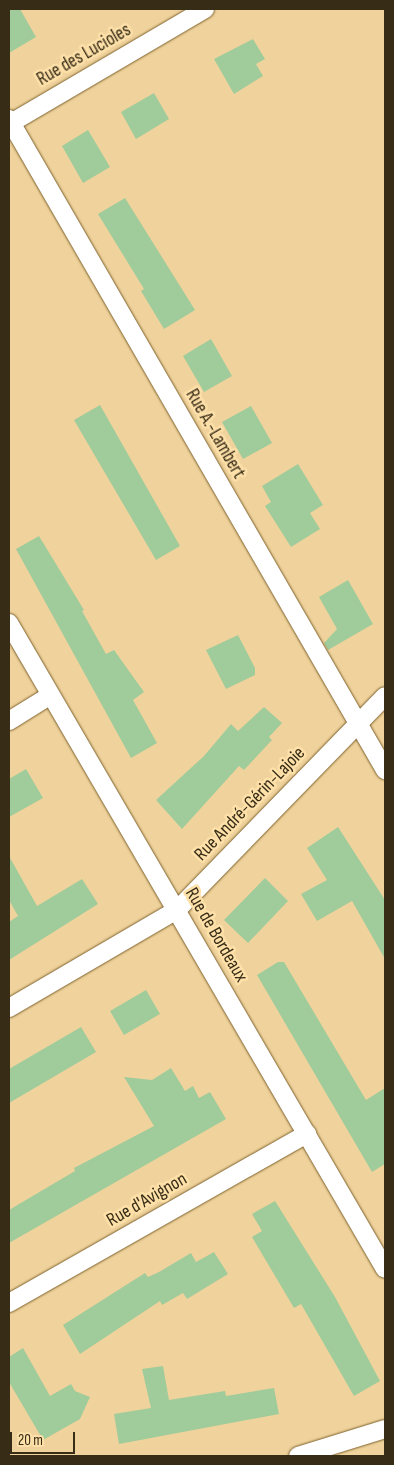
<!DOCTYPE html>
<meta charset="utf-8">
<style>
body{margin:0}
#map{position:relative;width:394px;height:1465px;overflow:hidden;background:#f0d39c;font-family:"Sofia Sans Condensed",sans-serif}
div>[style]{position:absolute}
.building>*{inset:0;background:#a0cb9b}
.roads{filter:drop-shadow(0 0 1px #7d622f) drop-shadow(0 0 1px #7d622f)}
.minor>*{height:18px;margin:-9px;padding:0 9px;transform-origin:9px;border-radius:9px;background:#fff}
span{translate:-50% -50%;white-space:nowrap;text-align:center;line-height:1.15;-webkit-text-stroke:5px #fee0a9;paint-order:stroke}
.street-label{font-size:19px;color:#372c16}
.frame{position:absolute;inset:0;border:10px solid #372c16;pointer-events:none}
.scale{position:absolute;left:10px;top:1432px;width:65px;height:22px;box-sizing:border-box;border:2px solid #372c16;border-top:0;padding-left:6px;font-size:15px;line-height:18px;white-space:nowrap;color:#372c16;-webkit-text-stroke:4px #fee0a9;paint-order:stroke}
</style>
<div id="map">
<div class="building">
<div style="clip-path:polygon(9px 9px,20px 9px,36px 37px,9px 53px)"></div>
<div style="clip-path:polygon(253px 39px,265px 59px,256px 64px,263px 76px,234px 94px,214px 59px)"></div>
<div style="clip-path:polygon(154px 93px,169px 119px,136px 139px,121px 112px)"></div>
<div style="clip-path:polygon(88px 130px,110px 167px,83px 183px,62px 146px)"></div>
<div style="clip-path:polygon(125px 198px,195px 310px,164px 329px,141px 291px,144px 289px,98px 214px)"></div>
<div style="clip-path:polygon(211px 339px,232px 376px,204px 392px,183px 356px)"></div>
<div style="clip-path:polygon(100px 405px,180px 546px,156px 560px,74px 420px)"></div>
<div style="clip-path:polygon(251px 406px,272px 443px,243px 459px,222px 422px)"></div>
<div style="clip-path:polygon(298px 464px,323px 505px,310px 513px,320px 529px,291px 547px,265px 506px,271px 502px,262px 486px)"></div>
<div style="clip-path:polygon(39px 536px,84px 610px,82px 611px,106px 654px,114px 650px,144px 692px,133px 700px,157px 743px,131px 758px,16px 549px)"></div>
<div style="clip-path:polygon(348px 580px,373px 624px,328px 650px,324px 643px,337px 629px,319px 597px)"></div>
<div style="clip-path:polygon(238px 635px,255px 668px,255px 675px,226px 689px,206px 650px)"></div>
<div style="clip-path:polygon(264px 707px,282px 723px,269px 737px,272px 740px,244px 770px,239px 766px,182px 829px,156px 800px,204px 756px,231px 724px,238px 731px)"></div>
<div style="clip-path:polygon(26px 769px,43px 798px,9px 817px,9px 779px)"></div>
<div style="clip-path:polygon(338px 827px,385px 900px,385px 959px,352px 901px,317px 921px,301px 894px,327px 880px,307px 848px)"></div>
<div style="clip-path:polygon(9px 856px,37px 906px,82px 879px,98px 904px,9px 960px,9px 922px,18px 916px,9px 900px)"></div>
<div style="clip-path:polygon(265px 878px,288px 901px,248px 943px,224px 920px)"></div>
<div style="clip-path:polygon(278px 962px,284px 962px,366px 1100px,385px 1088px,385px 1164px,372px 1172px,257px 975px)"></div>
<div style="clip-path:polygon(146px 990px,160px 1014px,124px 1035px,110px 1011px)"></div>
<div style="clip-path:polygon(81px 1027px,96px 1052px,9px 1103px,9px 1069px)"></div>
<div style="clip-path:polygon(171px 1068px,185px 1091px,193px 1086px,199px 1098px,210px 1092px,226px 1119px,9px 1243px,9px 1210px,75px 1171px,74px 1168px,154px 1126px,124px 1077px,152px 1080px)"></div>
<div style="clip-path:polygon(275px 1201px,335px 1297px,380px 1381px,354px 1396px,301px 1304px,294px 1308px,252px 1237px,262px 1231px,252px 1214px)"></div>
<div style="clip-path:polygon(214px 1252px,228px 1274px,187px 1299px,183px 1293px,162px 1305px,160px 1301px,80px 1354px,63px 1325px,145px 1273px,148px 1277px,159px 1272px,191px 1253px,196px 1262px)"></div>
<div style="clip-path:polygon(23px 1348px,50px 1396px,71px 1384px,75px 1391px,90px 1397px,80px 1419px,43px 1440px,9px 1382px,9px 1357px)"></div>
<div style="clip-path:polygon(163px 1366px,169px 1400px,225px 1391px,226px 1396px,274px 1388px,279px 1414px,119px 1444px,114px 1414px,151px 1408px,142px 1369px)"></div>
</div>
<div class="roads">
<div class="minor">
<div style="left:9px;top:119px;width:752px;rotate:59.99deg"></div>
<div style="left:11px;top:123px;width:225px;rotate:-30.4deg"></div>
<div style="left:9px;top:623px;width:747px;rotate:59.8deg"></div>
<div style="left:9px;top:721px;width:49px;rotate:-31.8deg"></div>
<div style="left:9px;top:1008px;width:194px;rotate:-30.3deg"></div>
<div style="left:177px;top:910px;width:298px;rotate:-45.8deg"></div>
<div style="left:9px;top:1303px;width:343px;rotate:-29.6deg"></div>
<div style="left:298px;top:1456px;width:91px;rotate:-17.2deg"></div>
</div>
</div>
<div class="street-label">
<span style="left:84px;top:55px;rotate:-30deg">Rue des Lucioles</span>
<span style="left:215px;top:434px;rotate:60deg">Rue A.-Lambert</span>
<span style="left:250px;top:804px;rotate:-46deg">Rue André-Gérin-Lajoie</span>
<span style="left:216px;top:935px;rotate:60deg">Rue de Bordeaux</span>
<span style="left:147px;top:1200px;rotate:-30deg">Rue d'Avignon</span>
</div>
<div class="frame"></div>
<div class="scale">20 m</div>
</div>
